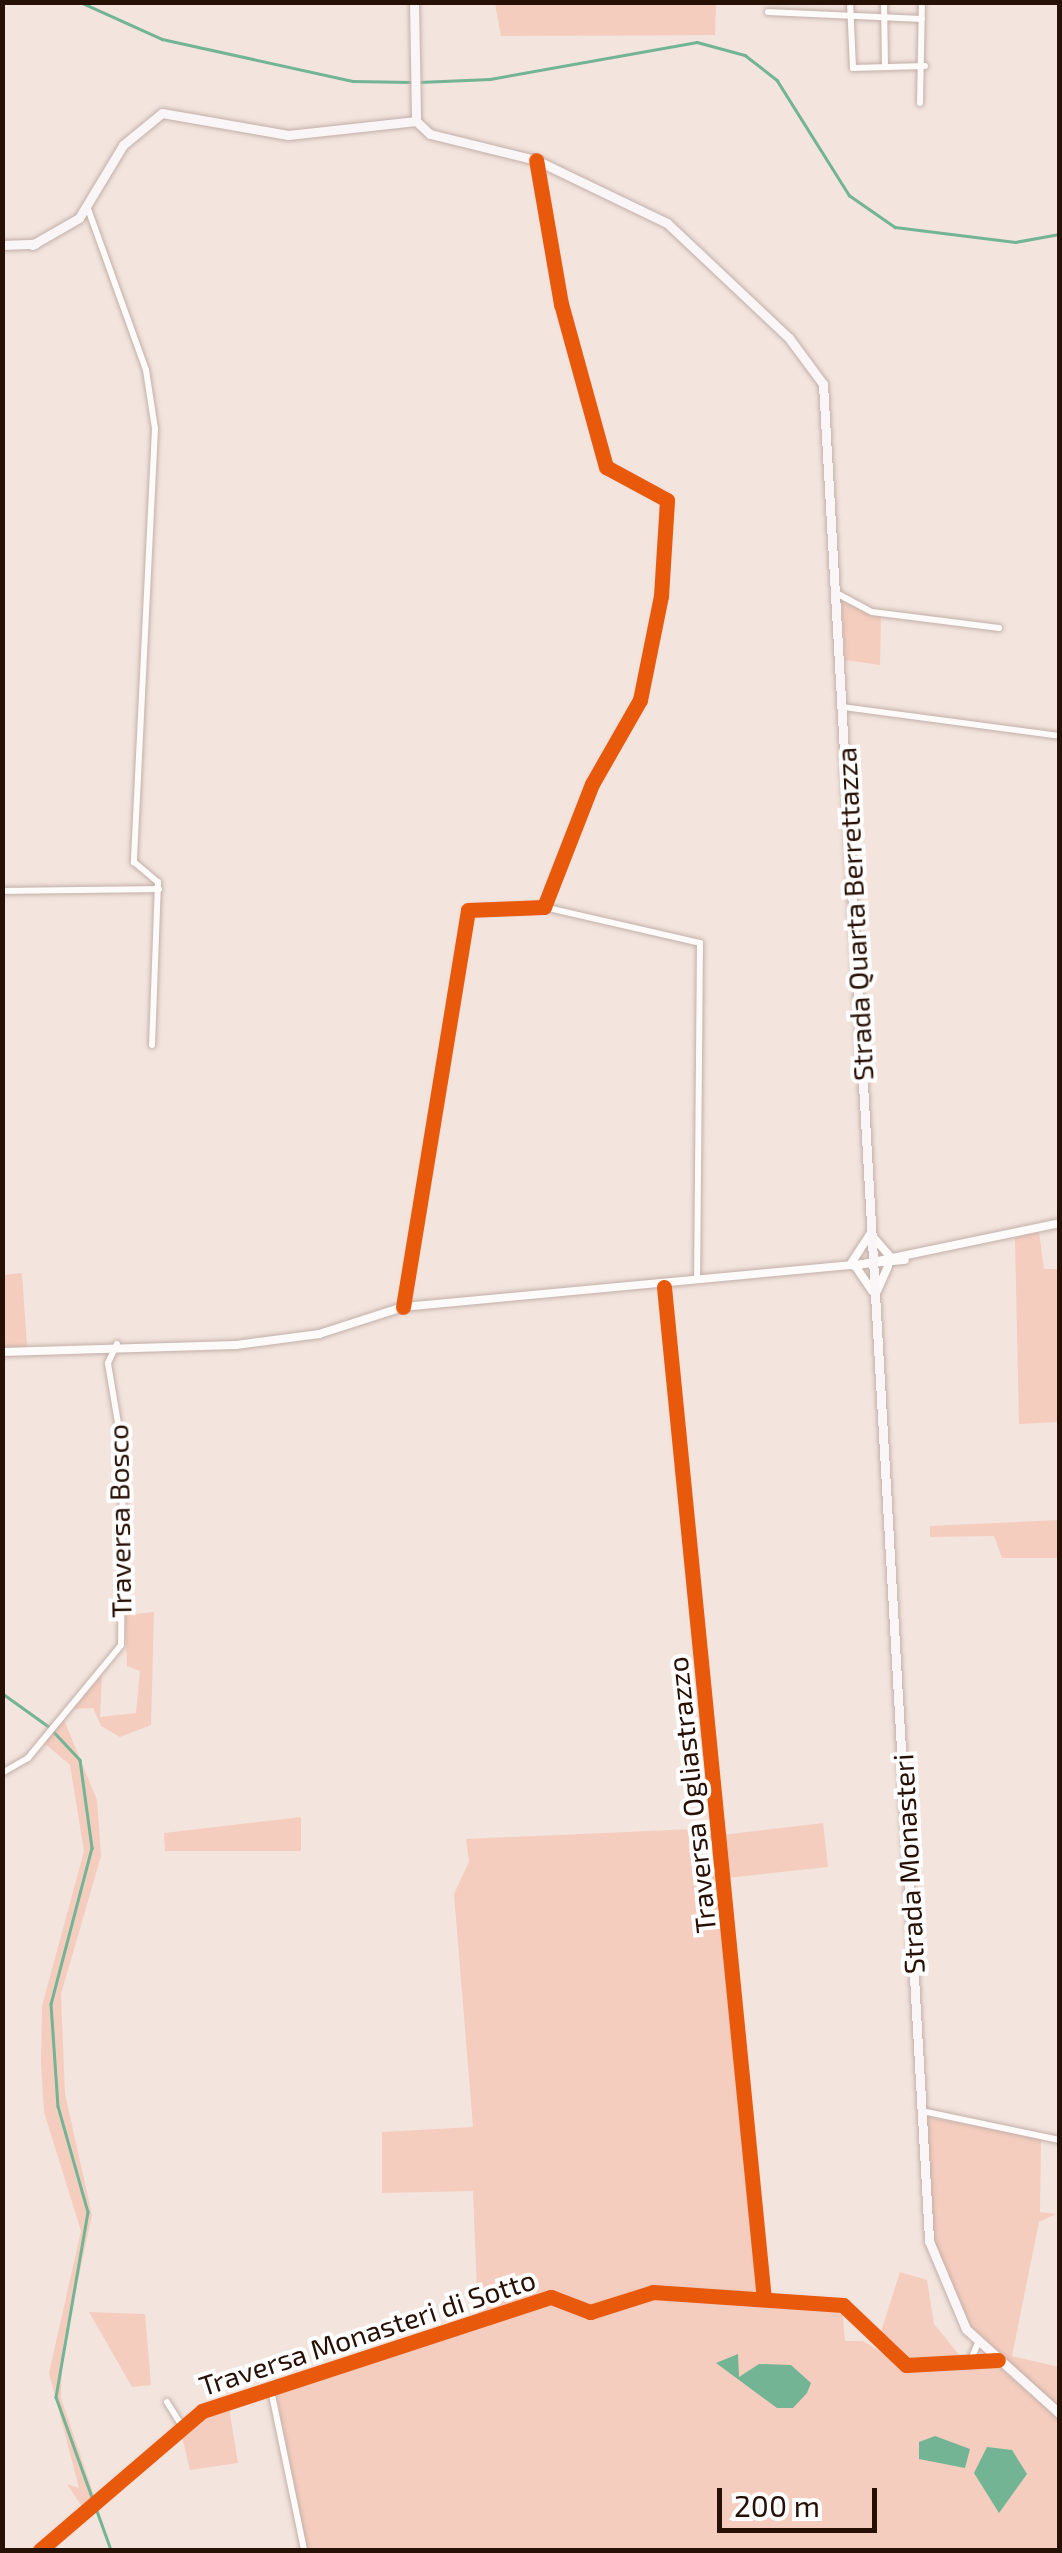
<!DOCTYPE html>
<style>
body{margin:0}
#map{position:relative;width:1062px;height:2553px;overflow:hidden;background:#f3e4de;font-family:"Exo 2",sans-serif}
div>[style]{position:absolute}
.green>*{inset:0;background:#f5cdbe}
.water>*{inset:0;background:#72b494}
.stream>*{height:2.5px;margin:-1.25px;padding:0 1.25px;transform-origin:1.25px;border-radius:1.25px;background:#72b494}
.roads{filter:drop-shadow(0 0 2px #c2afa8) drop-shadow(0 0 2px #c2afa8)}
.minor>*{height:6px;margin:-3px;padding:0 3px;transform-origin:3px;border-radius:3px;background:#fdfbfa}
.tertiary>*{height:8px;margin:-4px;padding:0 4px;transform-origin:4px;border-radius:4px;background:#fdfbfa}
.secondary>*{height:9px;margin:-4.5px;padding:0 4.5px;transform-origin:4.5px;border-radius:4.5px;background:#faf5f6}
.cycleway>*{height:15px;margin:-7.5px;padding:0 7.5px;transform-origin:7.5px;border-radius:7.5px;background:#e8590c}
span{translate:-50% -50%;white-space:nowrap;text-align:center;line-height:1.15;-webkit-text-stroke:8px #fff;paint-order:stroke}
.street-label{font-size:28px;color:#271006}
.frame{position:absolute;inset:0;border:5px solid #271006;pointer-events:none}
.scale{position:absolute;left:717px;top:2488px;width:160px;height:45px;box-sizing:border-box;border:5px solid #271006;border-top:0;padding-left:12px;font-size:30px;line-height:35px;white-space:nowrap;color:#271006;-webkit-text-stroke:8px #fff;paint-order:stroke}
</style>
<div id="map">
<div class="green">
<div style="clip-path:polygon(495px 3px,716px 3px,715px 35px,501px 36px)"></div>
<div style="clip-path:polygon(842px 602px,881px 615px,880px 665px,845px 660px)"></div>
<div style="clip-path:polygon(1039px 1232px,1044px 1269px,1059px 1269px,1059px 1422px,1019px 1424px,1015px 1238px)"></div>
<div style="clip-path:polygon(22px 1273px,27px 1347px,3px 1349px,3px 1275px)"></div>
<div style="clip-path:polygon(1059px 1520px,1059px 1558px,1002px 1558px,994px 1536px,930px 1537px,930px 1526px)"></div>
<div style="clip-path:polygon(154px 1612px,151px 1725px,120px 1737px,101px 1726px,93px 1708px,73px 1709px,102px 1675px,100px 1717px,136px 1713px,140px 1671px,127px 1666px,125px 1615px)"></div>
<div style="clip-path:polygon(64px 1720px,97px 1800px,101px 1856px,61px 1994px,65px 2094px,92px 2215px,62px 2355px,61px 2398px,95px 2498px,83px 2508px,67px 2484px,79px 2488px,49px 2373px,81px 2231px,44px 2112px,41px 2064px,42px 2006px,84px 1851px,70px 1765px,43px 1742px)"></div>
<div style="clip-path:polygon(301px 1817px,301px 1851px,165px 1851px,164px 1833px)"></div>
<div style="clip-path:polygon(823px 1823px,828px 1867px,726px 1878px,722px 1835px)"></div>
<div style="clip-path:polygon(717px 1828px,762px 2296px,650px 2290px,590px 2309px,559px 2292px,478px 2316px,473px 2191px,382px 2193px,382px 2132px,473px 2127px,454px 1894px,469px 1862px,466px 1839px)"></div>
<div style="clip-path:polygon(926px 2117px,1041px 2138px,1040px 2212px,1056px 2214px,1039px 2222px,1012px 2356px,1059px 2367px,1059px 2409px,964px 2320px,934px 2250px)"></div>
<div style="clip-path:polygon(900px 2272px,927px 2280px,934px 2324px,965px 2362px,905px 2362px,879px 2338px)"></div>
<div style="clip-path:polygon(656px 2295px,842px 2307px,845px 2341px,863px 2341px,908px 2369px,998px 2366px,1059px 2420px,1059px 2550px,307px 2550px,276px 2392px,552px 2300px,590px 2315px)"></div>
<div style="clip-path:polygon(89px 2312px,145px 2314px,151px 2385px,132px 2387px)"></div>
<div style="clip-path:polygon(228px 2402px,238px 2463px,190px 2470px,180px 2428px)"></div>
</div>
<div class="water">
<div style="clip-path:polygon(738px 2354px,739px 2377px,759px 2364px,791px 2365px,811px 2383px,807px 2393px,793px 2408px,777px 2408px,716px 2363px)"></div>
<div style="clip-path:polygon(935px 2436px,970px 2449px,965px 2468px,919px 2459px,919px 2442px)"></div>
<div style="clip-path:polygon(987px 2447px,1012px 2450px,1027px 2474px,999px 2513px,974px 2473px)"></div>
</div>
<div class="stream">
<div style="left:80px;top:2px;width:90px;rotate:24.3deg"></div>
<div style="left:162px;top:39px;width:196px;rotate:12.4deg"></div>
<div style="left:353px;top:81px;width:58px;rotate:1deg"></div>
<div style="left:419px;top:82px;width:71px;rotate:-2.4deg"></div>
<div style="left:490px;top:79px;width:210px;rotate:-10.1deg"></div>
<div style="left:697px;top:42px;width:50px;rotate:15.2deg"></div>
<div style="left:745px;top:55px;width:41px;rotate:38deg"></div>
<div style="left:777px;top:80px;width:136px;rotate:57.9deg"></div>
<div style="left:849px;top:195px;width:56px;rotate:34.8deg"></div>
<div style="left:895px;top:227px;width:121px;rotate:7.1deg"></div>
<div style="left:1015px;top:242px;width:46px;rotate:-10.1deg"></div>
<div style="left:2px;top:1693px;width:57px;rotate:35.7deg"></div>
<div style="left:54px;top:1732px;width:38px;rotate:47deg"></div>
<div style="left:80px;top:1760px;width:89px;rotate:82.2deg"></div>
<div style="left:92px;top:1848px;width:161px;rotate:104.7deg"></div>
<div style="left:51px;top:2004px;width:102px;rotate:86.1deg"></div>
<div style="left:58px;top:2106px;width:110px;rotate:74.2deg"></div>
<div style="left:88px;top:2212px;width:188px;rotate:99.8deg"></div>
<div style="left:56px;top:2397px;width:163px;rotate:70.2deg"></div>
</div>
<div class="roads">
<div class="minor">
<div style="left:850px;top:2px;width:66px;rotate:87.4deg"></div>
<div style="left:853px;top:68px;width:72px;rotate:-1.6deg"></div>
<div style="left:884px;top:2px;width:65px;rotate:89.1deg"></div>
<div style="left:768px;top:12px;width:154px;rotate:2.6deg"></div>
<div style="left:920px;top:103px;width:101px;rotate:-88.9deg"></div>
<div style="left:87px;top:206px;width:174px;rotate:70.2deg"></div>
<div style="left:146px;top:370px;width:60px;rotate:81.3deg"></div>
<div style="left:155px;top:429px;width:434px;rotate:92.8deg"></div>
<div style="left:134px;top:862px;width:31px;rotate:40deg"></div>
<div style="left:158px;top:882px;width:163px;rotate:92.1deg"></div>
<div style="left:838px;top:594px;width:38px;rotate:28deg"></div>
<div style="left:872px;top:612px;width:128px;rotate:7.2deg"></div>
<div style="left:843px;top:707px;width:219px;rotate:7.6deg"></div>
<div style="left:2px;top:891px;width:157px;rotate:-0.7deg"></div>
<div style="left:544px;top:907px;width:160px;rotate:13deg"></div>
<div style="left:700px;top:943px;width:337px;rotate:90.5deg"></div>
<div style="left:664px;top:1287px;width:1017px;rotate:84.36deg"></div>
<div style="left:403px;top:1307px;width:402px;rotate:-80.7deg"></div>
<div style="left:468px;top:910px;width:76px;rotate:-2.3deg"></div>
<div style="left:544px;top:907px;width:132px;rotate:-68.7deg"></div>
<div style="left:592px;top:784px;width:97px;rotate:-60.3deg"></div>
<div style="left:640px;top:700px;width:106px;rotate:-78.6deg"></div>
<div style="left:661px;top:596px;width:96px;rotate:-86.4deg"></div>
<div style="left:667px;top:500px;width:69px;rotate:-151.6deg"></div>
<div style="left:606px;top:467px;width:169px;rotate:-105.4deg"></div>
<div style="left:561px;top:304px;width:144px;rotate:-99.6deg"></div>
<div style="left:2px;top:1773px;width:30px;rotate:-30deg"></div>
<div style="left:28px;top:1758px;width:146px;rotate:-50.5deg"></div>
<div style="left:121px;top:1645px;width:192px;rotate:-89.4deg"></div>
<div style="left:123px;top:1453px;width:91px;rotate:-99.5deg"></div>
<div style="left:108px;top:1363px;width:21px;rotate:-65deg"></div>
<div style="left:922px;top:2111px;width:141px;rotate:11.9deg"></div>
<div style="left:969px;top:2364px;width:23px;rotate:-67deg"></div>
<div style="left:271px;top:2390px;width:163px;rotate:78.3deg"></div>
<div style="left:167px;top:2402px;width:26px;rotate:58deg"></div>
<div style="left:40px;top:2550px;width:213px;rotate:-40.6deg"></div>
<div style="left:202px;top:2411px;width:367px;rotate:-18.1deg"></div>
<div style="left:551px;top:2297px;width:42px;rotate:21deg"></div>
<div style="left:590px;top:2312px;width:66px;rotate:-17.6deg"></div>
<div style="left:653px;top:2292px;width:190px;rotate:3.9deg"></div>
<div style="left:843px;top:2305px;width:87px;rotate:43.6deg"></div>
<div style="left:906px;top:2365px;width:92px;rotate:-3.1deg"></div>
</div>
<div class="tertiary">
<div style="left:874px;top:1238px;width:29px;rotate:49deg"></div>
<div style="left:852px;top:1262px;width:35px;rotate:-57deg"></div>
<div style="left:854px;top:1266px;width:210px;rotate:-11.8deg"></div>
<div style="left:856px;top:1267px;width:29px;rotate:56deg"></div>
<div style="left:877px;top:1291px;width:27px;rotate:-66deg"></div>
<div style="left:2px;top:1352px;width:234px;rotate:-1.7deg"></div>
<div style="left:236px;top:1345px;width:84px;rotate:-7.5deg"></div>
<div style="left:319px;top:1334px;width:88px;rotate:-17.8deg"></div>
<div style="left:403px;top:1307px;width:504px;rotate:-5.35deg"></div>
</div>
<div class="secondary">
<div style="left:414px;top:2px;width:119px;rotate:89deg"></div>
<div style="left:416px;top:121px;width:19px;rotate:43deg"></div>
<div style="left:430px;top:134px;width:109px;rotate:13.8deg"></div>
<div style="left:536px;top:160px;width:145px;rotate:25.7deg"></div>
<div style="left:667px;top:223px;width:168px;rotate:43.3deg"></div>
<div style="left:789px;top:338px;width:57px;rotate:53.5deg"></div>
<div style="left:823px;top:384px;width:1860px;rotate:86.73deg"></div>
<div style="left:929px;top:2241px;width:95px;rotate:67.2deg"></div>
<div style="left:966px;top:2329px;width:127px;rotate:42.1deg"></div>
<div style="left:2px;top:245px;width:33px;rotate:-2deg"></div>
<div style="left:32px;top:245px;width:54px;rotate:-29.9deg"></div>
<div style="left:79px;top:218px;width:85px;rotate:-58.9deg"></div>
<div style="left:123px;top:145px;width:50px;rotate:-39.4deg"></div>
<div style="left:162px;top:113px;width:128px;rotate:9.9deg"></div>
<div style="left:288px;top:135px;width:129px;rotate:-6.2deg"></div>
</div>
</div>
<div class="cycleway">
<div style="left:664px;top:1287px;width:1017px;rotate:84.36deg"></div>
<div style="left:403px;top:1307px;width:402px;rotate:-80.7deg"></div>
<div style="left:468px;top:910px;width:76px;rotate:-2.3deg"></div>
<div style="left:544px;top:907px;width:132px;rotate:-68.7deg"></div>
<div style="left:592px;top:784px;width:97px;rotate:-60.3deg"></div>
<div style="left:640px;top:700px;width:106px;rotate:-78.6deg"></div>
<div style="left:661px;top:596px;width:96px;rotate:-86.4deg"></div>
<div style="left:667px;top:500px;width:69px;rotate:-151.6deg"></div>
<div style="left:606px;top:467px;width:169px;rotate:-105.4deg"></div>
<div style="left:561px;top:304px;width:146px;rotate:-99.8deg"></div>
<div style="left:40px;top:2550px;width:213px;rotate:-40.6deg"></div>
<div style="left:202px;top:2411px;width:367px;rotate:-18.1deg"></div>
<div style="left:551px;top:2297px;width:42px;rotate:21deg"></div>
<div style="left:590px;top:2312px;width:66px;rotate:-17.6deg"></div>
<div style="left:653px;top:2292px;width:190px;rotate:3.9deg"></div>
<div style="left:843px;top:2305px;width:87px;rotate:43.6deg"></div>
<div style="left:906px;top:2365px;width:92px;rotate:-3.1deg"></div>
</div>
<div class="street-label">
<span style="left:854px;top:914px;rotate:-93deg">Strada Quarta Berrettazza</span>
<span style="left:119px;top:1521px;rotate:-91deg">Traversa Bosco</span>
<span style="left:691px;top:1795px;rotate:-96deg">Traversa Ogliastrazzo</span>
<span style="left:908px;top:1864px;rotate:-93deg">Strada Monasteri</span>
<span style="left:367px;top:2332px;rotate:-18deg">Traversa Monasteri di Sotto</span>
</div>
<div class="frame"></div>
<div class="scale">200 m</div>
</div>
